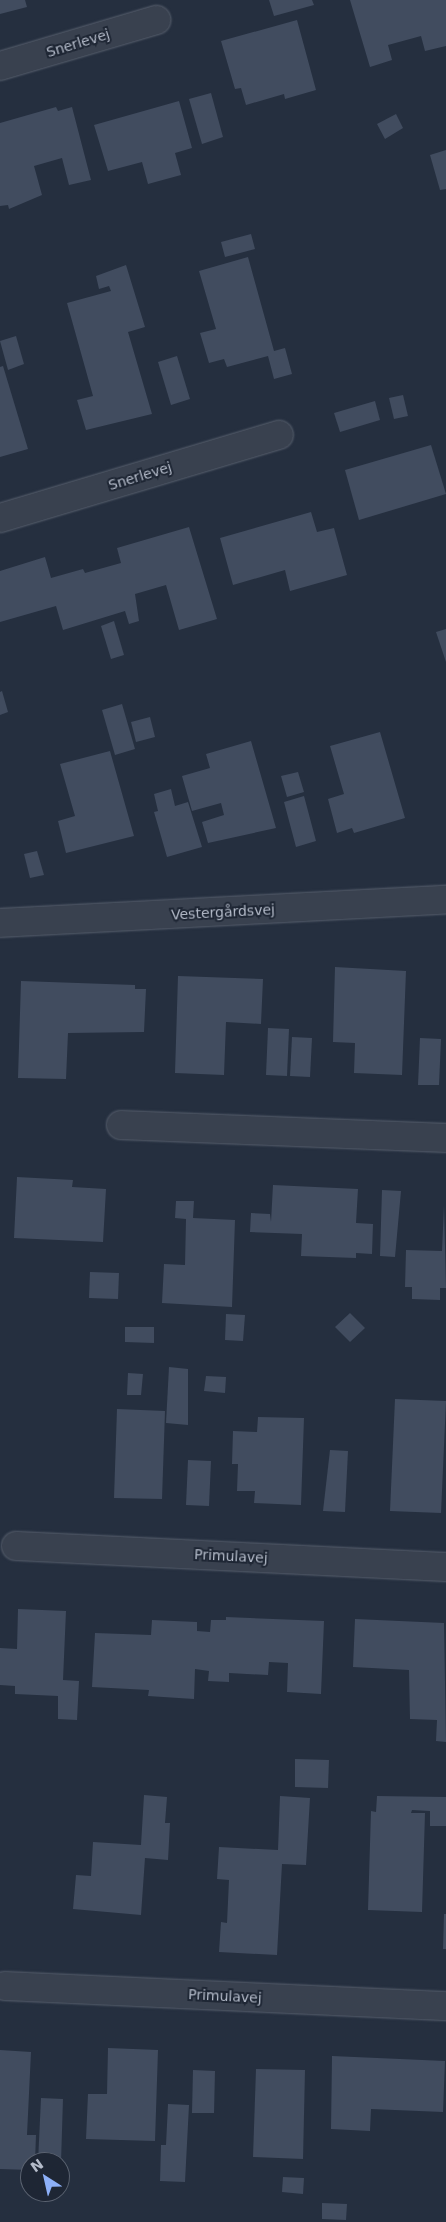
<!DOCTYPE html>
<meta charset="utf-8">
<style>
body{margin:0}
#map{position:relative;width:446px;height:2222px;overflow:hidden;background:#252f3f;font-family:"DejaVu Sans",sans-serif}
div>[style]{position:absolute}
.building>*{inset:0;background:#414c5f}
.roads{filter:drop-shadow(0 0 1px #575f6d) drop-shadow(0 0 1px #575f6d)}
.minor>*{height:28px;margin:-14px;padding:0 14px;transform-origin:14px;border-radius:14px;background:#39414f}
span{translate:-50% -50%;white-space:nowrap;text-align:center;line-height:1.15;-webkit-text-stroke:4px #1e2634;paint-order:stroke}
.street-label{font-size:14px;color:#b5bcca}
.north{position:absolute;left:20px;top:2152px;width:50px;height:50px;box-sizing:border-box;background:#1e2634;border:1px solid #5a6270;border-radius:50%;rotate:325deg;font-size:14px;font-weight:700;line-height:20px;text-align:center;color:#b5bcca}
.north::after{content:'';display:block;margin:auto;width:18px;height:22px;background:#8db0f8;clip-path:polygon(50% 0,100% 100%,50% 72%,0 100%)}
</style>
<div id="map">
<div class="building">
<div style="clip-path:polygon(0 0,25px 0,27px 7px,0 14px)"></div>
<div style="clip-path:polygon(269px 0,312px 0,314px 5px,274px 16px)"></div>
<div style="clip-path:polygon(350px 0,446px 0,446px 46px,425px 51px,421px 36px,388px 45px,392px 60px,370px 67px)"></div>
<div style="clip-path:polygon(297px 20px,316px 90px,285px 99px,284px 94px,246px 105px,241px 88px,235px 89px,221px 41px)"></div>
<div style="clip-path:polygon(211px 93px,223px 137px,202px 144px,189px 99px)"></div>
<div style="clip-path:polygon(179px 101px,192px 148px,175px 153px,181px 175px,148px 184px,142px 162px,108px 171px,94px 125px)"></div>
<div style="clip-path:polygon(56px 107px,58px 111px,72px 107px,91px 180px,69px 185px,62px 158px,34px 166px,42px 195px,9px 209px,8px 205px,0 206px,0 123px)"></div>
<div style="clip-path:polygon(396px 114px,403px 128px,385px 139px,377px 124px)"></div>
<div style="clip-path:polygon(446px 150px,446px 189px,440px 190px,430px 155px)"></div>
<div style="clip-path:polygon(251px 234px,255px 249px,225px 257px,221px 242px)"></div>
<div style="clip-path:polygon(248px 257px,274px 351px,285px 348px,292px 374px,274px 379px,268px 356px,227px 367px,224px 359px,209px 363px,200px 333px,216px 329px,199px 271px)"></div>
<div style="clip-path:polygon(126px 265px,145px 327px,128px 332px,152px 414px,86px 430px,77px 400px,93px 396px,67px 303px,111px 291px,109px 286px,99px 289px,96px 276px)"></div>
<div style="clip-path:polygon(16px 336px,24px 364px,8px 370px,0 341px)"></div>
<div style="clip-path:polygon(177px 356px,190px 399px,171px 405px,158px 362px)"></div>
<div style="clip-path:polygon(3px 366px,28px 449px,0 457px,0 367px)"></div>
<div style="clip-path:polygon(403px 395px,408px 416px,394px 419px,389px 398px)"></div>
<div style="clip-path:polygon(375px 401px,380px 420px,340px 432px,334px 413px)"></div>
<div style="clip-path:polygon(431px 445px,446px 494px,359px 520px,345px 470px)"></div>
<div style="clip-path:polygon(311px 512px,317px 532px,334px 528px,347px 575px,290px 591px,285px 570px,233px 585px,220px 538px)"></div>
<div style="clip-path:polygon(189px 527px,217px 619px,179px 630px,166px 585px,135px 594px,139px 621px,129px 624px,125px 611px,63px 630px,56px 606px,0 622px,0 571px,45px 557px,51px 578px,83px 569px,85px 573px,121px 563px,117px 548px)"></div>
<div style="clip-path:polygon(114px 621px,124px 655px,111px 659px,101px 626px)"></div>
<div style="clip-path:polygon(446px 629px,446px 662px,436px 632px)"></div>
<div style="clip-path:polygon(2px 691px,8px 712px,0 715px,0 692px)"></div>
<div style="clip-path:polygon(122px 704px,135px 749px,115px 755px,102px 710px)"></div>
<div style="clip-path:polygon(150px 717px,155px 737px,136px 742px,131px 722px)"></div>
<div style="clip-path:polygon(380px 732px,405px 818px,354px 833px,352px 828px,337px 833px,328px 799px,344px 794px,330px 746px)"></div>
<div style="clip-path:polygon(251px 741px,276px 828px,208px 843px,202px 822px,224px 815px,221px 803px,192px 811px,182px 776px,210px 768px,206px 754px)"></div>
<div style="clip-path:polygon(110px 751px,134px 836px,66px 853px,58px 821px,75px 816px,60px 764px)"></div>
<div style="clip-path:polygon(298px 772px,304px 792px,287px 797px,281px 776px)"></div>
<div style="clip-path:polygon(171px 789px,175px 806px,188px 802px,202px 847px,167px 857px,154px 812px,158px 811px,154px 794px)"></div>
<div style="clip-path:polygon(304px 796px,316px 841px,296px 847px,284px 802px)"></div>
<div style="clip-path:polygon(37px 851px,44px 875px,30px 878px,24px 854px)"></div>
<div style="clip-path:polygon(335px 967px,406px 971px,402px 1075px,354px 1073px,355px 1043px,333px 1042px)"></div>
<div style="clip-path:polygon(178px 976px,263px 979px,261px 1024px,226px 1022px,224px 1075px,175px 1073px)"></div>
<div style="clip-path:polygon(21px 981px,135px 985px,135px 989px,146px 989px,144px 1032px,68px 1033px,66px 1079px,18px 1078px)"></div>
<div style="clip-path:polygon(268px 1028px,289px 1029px,287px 1076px,266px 1075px)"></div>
<div style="clip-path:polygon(292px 1037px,312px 1038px,310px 1077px,290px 1076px)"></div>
<div style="clip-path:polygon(420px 1038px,441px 1039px,439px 1085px,418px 1085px)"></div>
<div style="clip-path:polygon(17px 1177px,73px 1180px,72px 1187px,106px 1189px,103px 1242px,14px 1238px)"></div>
<div style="clip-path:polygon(273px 1185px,358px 1189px,356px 1223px,373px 1224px,372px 1254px,356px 1253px,356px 1258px,301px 1256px,302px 1234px,250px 1232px,251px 1213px,270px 1214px,271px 1222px)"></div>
<div style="clip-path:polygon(382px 1190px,401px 1191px,395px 1257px,380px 1256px)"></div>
<div style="clip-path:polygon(176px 1201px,194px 1201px,193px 1218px,235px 1220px,232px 1307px,162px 1303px,164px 1264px,185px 1265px,186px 1219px,175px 1218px)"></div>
<div style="clip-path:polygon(444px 1205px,446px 1288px,440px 1288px,440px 1300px,412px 1299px,412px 1287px,405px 1287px,406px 1250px,442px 1251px)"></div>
<div style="clip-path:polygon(90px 1272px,119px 1273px,118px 1299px,89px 1298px)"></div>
<div style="clip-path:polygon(350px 1313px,365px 1328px,350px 1342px,335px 1327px)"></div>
<div style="clip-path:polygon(226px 1314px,245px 1315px,243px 1341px,225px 1340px)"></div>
<div style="clip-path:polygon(125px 1327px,154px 1327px,154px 1343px,125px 1342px)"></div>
<div style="clip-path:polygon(169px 1367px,188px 1369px,188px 1425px,166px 1423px)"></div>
<div style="clip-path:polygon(128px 1373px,143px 1374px,141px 1395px,127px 1395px)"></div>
<div style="clip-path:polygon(206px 1376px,226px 1377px,225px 1393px,204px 1391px)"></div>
<div style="clip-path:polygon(395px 1399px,446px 1401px,441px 1513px,390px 1511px)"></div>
<div style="clip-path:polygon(117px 1409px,165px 1411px,162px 1499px,114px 1498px)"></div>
<div style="clip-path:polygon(258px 1417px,304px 1418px,301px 1505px,254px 1503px,255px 1491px,237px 1491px,238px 1464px,232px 1464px,233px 1431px,257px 1432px)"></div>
<div style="clip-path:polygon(330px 1450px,348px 1451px,345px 1512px,323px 1511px)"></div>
<div style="clip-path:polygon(188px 1460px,211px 1461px,209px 1506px,186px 1505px)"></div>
<div style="clip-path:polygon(18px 1609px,66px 1611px,63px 1680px,79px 1681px,77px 1720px,58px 1719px,58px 1696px,15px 1694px,15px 1686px,0 1685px,0 1648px,17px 1649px)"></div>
<div style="clip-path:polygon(226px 1617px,324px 1621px,321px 1694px,287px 1692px,288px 1663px,269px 1662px,268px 1675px,229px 1673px,229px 1682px,208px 1681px,209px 1671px,195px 1669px,194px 1699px,148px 1696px,149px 1690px,92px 1687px,95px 1633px,151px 1635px,152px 1620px,197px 1622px,197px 1631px,210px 1632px,211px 1620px,226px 1620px)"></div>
<div style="clip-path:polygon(355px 1619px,444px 1623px,446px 1742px,436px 1741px,437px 1720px,410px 1719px,409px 1670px,353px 1667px)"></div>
<div style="clip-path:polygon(295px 1759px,329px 1760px,328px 1788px,295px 1787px)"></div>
<div style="clip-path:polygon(144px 1795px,167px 1797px,165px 1823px,170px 1823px,168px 1860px,145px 1858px,141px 1915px,73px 1909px,76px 1875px,91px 1876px,93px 1842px,141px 1845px)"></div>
<div style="clip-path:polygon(280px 1796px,310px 1798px,306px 1865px,282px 1864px,277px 1955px,219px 1952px,221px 1922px,227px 1923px,229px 1880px,217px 1879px,219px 1847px,278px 1850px)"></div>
<div style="clip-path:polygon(377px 1796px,446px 1797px,446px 1826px,430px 1826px,430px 1811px,412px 1810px,411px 1813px,425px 1813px,422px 1912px,368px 1910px,371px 1811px,376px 1812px)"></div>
<div style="clip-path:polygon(444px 1914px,446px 1914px,446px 1949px,443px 1949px)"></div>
<div style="clip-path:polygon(108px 2048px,158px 2050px,155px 2141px,86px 2139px,88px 2094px,107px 2094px)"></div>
<div style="clip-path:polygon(0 2050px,31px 2052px,27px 2135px,36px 2135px,35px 2162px,30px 2162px,30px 2170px,0 2169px)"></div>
<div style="clip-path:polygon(332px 2056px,445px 2061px,443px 2112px,371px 2109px,370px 2131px,331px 2129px)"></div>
<div style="clip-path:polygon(256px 2069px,305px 2070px,303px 2159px,253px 2157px)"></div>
<div style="clip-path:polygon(193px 2070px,215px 2071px,214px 2113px,192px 2113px)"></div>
<div style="clip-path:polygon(41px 2098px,63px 2099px,61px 2162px,38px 2162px)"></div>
<div style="clip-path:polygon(168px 2104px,189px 2105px,185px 2182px,160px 2181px,161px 2145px,166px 2145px)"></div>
<div style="clip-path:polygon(283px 2177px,304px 2178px,303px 2194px,282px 2192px)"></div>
<div style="clip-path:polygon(322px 2203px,347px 2204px,346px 2220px,322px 2219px)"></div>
</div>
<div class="roads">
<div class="minor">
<div style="left:0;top:66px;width:163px;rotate:-16.4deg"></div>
<div style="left:0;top:518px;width:291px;rotate:-16.6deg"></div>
<div style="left:0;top:923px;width:447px;rotate:-3deg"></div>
<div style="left:121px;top:1125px;width:325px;rotate:2.3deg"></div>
<div style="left:16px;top:1546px;width:431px;rotate:2.8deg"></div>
<div style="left:5px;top:1986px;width:441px;rotate:2.6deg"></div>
</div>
</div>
<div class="street-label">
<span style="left:78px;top:43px;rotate:-17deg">Snerlevej</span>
<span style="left:140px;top:476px;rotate:-17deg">Snerlevej</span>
<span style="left:223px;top:912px;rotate:-3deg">Vestergårdsvej</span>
<span style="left:231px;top:1556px;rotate:3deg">Primulavej</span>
<span style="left:225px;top:1996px;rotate:3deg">Primulavej</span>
</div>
<div class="north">N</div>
</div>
